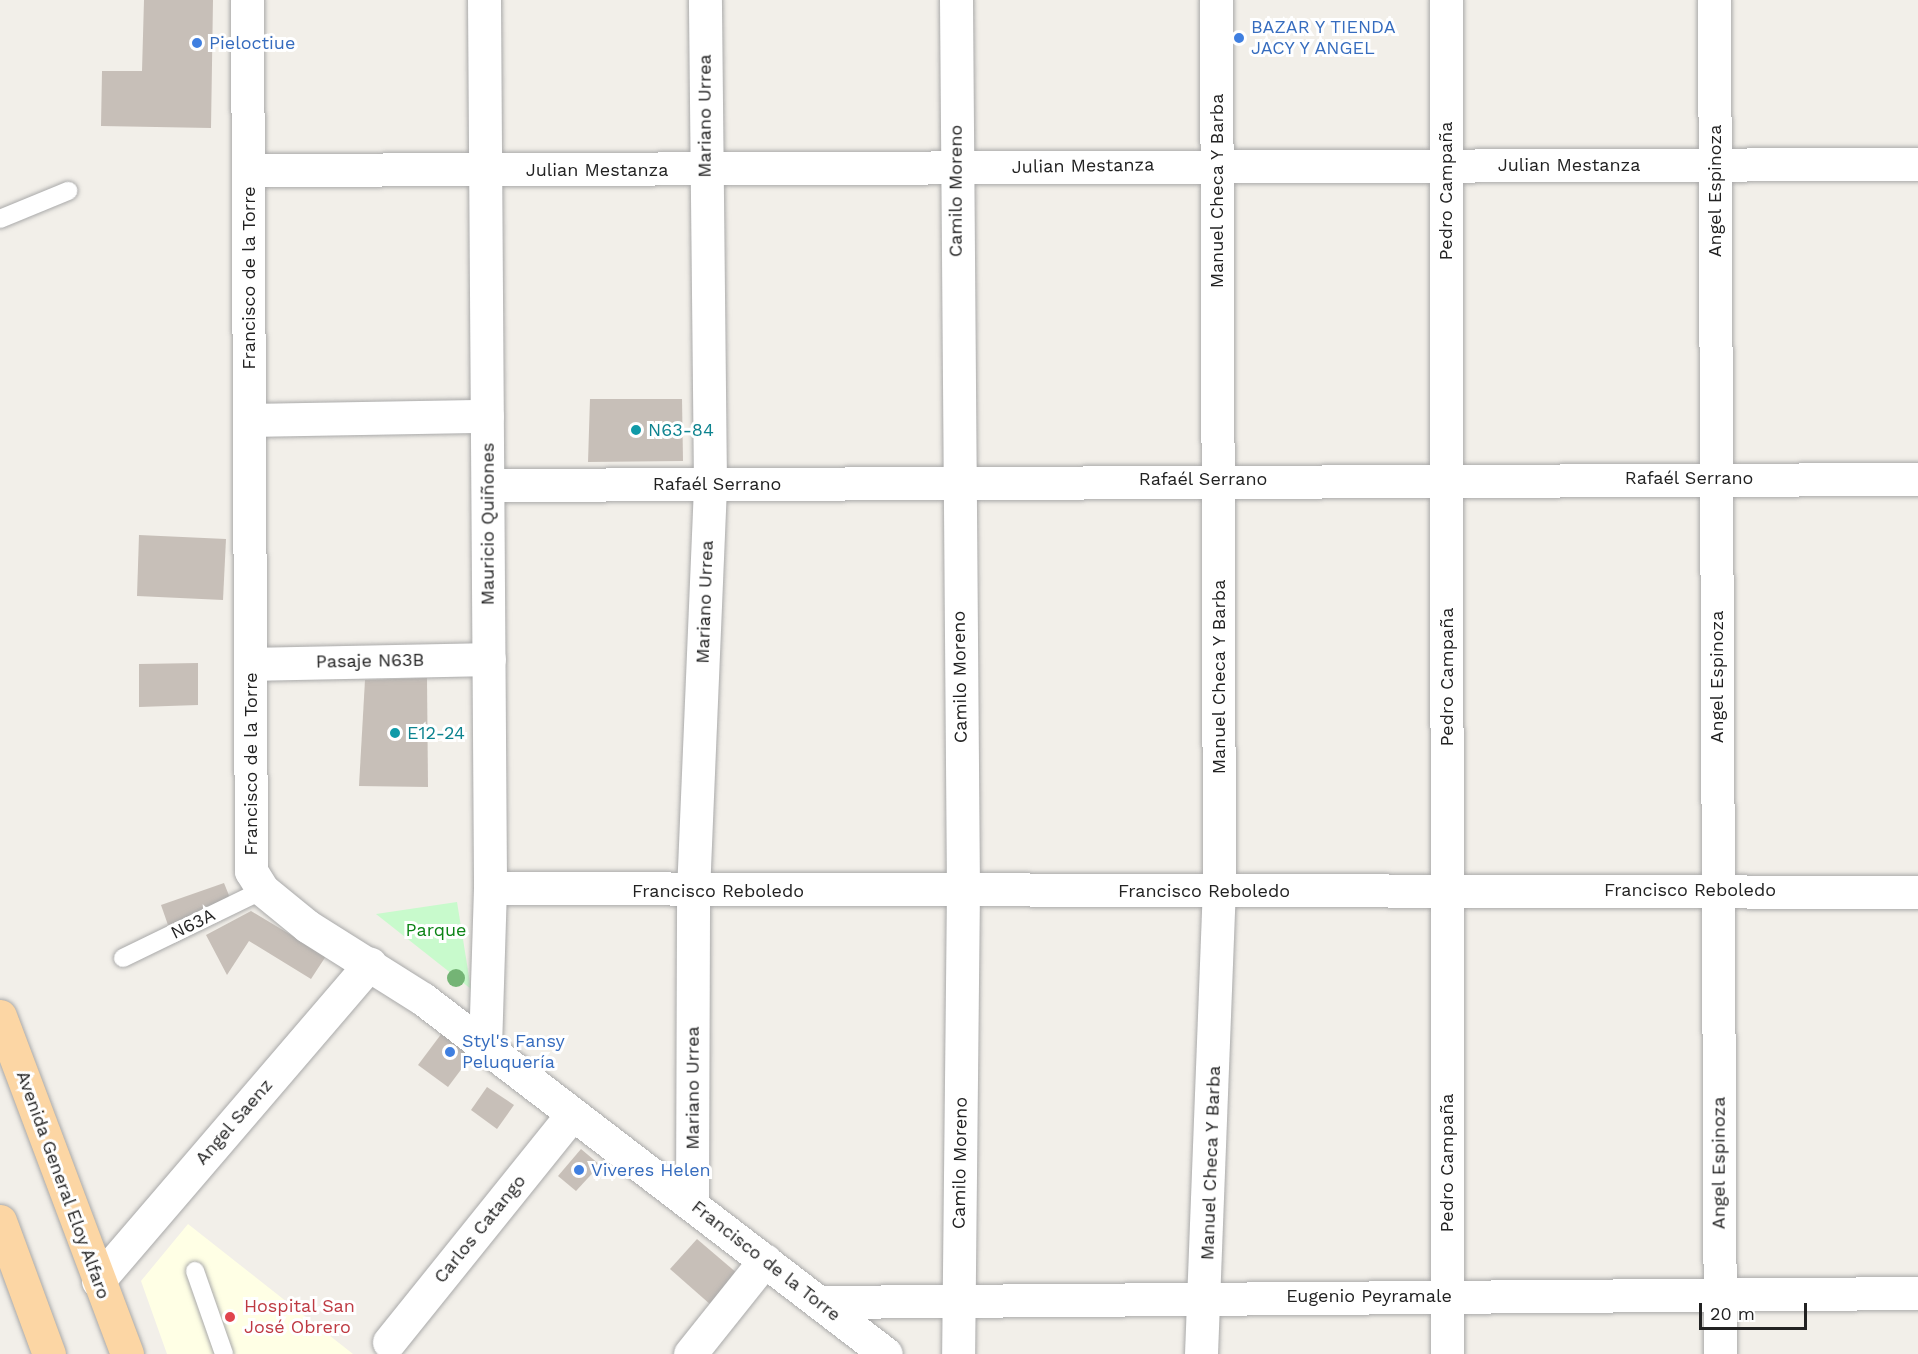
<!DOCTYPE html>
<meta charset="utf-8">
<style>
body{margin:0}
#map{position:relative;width:1918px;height:1354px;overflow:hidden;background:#f2efe9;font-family:"Work Sans",sans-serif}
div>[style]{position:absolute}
.education>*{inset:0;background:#ffffe5}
.park>*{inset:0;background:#c8facc}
.building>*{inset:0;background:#c7bfb8}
.roads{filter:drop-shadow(0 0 2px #a9a9a9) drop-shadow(0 0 2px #a9a9a9)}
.service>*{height:18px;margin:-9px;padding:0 9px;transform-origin:9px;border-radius:9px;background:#fff}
.minor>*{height:33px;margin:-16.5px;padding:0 16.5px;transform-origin:16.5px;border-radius:16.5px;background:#fff}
.tertiary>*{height:33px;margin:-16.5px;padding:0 16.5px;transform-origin:16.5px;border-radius:16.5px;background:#fff}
.primary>*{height:33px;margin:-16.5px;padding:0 16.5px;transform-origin:16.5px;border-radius:16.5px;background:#fcd6a4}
.trees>*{width:18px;height:18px;margin:-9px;border-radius:50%;background:#74b475}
.dots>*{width:16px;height:16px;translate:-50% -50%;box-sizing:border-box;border:3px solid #fff;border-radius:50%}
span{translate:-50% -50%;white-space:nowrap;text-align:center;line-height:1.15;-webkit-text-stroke:6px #fff;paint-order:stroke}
.shop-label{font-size:18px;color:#366cbe}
.left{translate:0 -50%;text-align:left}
.street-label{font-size:18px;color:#222}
.culture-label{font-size:18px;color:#0d838f}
.park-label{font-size:18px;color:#0c8416}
.health-label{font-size:18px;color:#be3a42}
.scale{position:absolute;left:1699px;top:1303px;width:108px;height:27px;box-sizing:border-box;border:3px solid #222;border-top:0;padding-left:8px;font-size:18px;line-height:21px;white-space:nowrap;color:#222;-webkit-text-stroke:4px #fff;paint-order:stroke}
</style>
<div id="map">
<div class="education">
<div style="clip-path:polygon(188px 1224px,353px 1354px,167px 1354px,141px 1281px)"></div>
</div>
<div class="park">
<div style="clip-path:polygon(457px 902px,471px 989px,376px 914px)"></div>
</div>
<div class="building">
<div style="clip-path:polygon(144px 0,213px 0,211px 128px,101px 126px,102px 71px,142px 71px)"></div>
<div style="clip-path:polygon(590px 399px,682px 399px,683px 461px,588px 462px)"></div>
<div style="clip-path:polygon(139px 535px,226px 539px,223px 600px,137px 596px)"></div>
<div style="clip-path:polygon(198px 663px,198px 705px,139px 707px,139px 664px)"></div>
<div style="clip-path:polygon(427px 678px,428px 787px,359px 786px,365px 680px)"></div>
<div style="clip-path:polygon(224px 883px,232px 903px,168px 925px,161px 905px)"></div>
<div style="clip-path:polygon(251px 911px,326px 956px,311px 979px,249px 941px,227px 975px,206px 935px)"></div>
<div style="clip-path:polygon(442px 1033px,472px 1055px,448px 1087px,418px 1065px)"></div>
<div style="clip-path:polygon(487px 1087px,514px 1105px,497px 1129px,471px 1110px)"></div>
<div style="clip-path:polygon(581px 1149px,600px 1165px,576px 1191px,558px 1176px)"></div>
<div style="clip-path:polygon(697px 1239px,738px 1274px,711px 1305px,670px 1269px)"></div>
</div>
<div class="roads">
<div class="service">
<div style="left:0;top:219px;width:74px;rotate:-22.4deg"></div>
<div style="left:123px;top:958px;width:156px;rotate:-25.9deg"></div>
<div style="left:195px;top:1271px;width:88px;rotate:70.7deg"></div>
</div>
<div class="minor">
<div style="left:484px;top:0;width:888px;rotate:89.61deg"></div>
<div style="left:490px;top:888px;width:160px;rotate:91.8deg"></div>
<div style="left:956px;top:0;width:889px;rotate:89.55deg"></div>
<div style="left:963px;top:889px;width:465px;rotate:90.6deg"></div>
<div style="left:1446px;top:0;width:1354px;rotate:89.96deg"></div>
<div style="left:1714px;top:0;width:1354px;rotate:89.75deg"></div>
<div style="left:249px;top:170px;width:1669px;rotate:-0.21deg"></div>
<div style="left:250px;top:420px;width:237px;rotate:-1deg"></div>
<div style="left:488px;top:485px;width:1430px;rotate:-0.24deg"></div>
<div style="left:251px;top:664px;width:238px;rotate:-1.2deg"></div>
<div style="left:490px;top:888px;width:1428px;rotate:0.16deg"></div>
<div style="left:692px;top:1204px;width:312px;rotate:-89.8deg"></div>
<div style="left:693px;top:892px;width:408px;rotate:-87.6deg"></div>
<div style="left:710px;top:484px;width:484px;rotate:-90.6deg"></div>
<div style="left:98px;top:1281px;width:418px;rotate:-49.4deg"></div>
<div style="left:821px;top:1302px;width:1097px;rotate:-0.47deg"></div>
<div style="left:389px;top:1342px;width:290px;rotate:-51.2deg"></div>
<div style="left:690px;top:1354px;width:120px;rotate:-51.4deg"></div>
<div style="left:1201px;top:1354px;width:460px;rotate:-87.8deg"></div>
<div style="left:1219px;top:894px;width:894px;rotate:-90.19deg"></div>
</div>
<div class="tertiary">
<div style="left:247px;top:0;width:871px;rotate:89.74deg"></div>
<div style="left:251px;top:871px;width:22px;rotate:58deg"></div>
<div style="left:263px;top:890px;width:57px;rotate:39.3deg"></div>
<div style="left:307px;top:926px;width:137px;rotate:32.2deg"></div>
<div style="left:423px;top:999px;width:583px;rotate:37.48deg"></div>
</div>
<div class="primary">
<div style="left:0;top:1016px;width:361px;rotate:69.4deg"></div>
<div style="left:0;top:1221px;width:142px;rotate:69.8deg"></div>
</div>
</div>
<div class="trees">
<div style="left:456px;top:978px"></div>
</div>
<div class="dots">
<div style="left:1239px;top:38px;background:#3f7fe0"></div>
<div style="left:197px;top:43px;background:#3f7fe0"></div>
<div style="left:636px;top:430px;background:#0f9aa8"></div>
<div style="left:395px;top:733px;background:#0f9aa8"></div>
<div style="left:450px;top:1052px;background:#3f7fe0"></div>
<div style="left:579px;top:1170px;background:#3f7fe0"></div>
<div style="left:230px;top:1317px;background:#e0444e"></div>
</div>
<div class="shop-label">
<span class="left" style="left:1251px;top:38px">BAZAR Y TIENDA<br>JACY Y ANGEL</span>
<span class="left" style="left:209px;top:43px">Pieloctiue</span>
<span class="left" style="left:462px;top:1052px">Styl's Fansy<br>Peluquería</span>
<span class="left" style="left:591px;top:1170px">Viveres Helen</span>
</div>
<div class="street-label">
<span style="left:705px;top:116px;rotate:-90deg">Mariano Urrea</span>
<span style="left:1569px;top:165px">Julian Mestanza</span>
<span style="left:1083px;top:166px;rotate:-1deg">Julian Mestanza</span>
<span style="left:597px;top:170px">Julian Mestanza</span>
<span style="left:956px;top:191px;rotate:-90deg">Camilo Moreno</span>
<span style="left:1217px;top:191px;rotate:-90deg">Manuel Checa Y Barba</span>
<span style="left:1446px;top:191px;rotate:-90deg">Pedro Campaña</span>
<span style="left:1715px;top:191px;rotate:-90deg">Angel Espinoza</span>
<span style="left:249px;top:278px;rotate:-90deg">Francisco de la Torre</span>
<span style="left:1689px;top:478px">Rafaél Serrano</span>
<span style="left:1203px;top:479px">Rafaél Serrano</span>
<span style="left:717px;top:484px">Rafaél Serrano</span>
<span style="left:488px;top:524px;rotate:-90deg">Mauricio Quiñones</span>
<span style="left:705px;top:602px;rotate:-88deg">Mariano Urrea</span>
<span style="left:370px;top:661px;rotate:-1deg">Pasaje N63B</span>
<span style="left:960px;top:677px;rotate:-91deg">Camilo Moreno</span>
<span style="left:1219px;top:677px;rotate:-90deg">Manuel Checa Y Barba</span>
<span style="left:1447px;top:677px;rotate:-90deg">Pedro Campaña</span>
<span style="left:1717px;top:677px;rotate:-90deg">Angel Espinoza</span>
<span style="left:251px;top:764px;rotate:-90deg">Francisco de la Torre</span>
<span style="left:1690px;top:890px">Francisco Reboledo</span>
<span style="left:718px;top:891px">Francisco Reboledo</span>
<span style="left:1204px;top:891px">Francisco Reboledo</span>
<span style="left:193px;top:924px;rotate:-26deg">N63A</span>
<span style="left:693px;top:1088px;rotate:-90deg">Mariano Urrea</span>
<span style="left:234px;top:1122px;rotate:-49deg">Angel Saenz</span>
<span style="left:960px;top:1163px;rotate:-89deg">Camilo Moreno</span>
<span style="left:1211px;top:1163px;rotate:-88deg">Manuel Checa Y Barba</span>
<span style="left:1447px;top:1163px;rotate:-90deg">Pedro Campaña</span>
<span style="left:1719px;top:1163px;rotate:-90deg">Angel Espinoza</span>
<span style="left:63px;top:1185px;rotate:70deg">Avenida General Eloy Alfaro</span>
<span style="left:480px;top:1229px;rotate:-51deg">Carlos Catango</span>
<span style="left:766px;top:1261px;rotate:38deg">Francisco de la Torre</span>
<span style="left:1369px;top:1296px">Eugenio Peyramale</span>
</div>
<div class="culture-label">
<span class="left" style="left:648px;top:430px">N63-84</span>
<span class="left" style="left:407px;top:733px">E12-24</span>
</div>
<div class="park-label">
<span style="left:436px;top:930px">Parque</span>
</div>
<div class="health-label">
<span class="left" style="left:244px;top:1317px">Hospital San<br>José Obrero</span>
</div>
<div class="scale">20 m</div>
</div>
